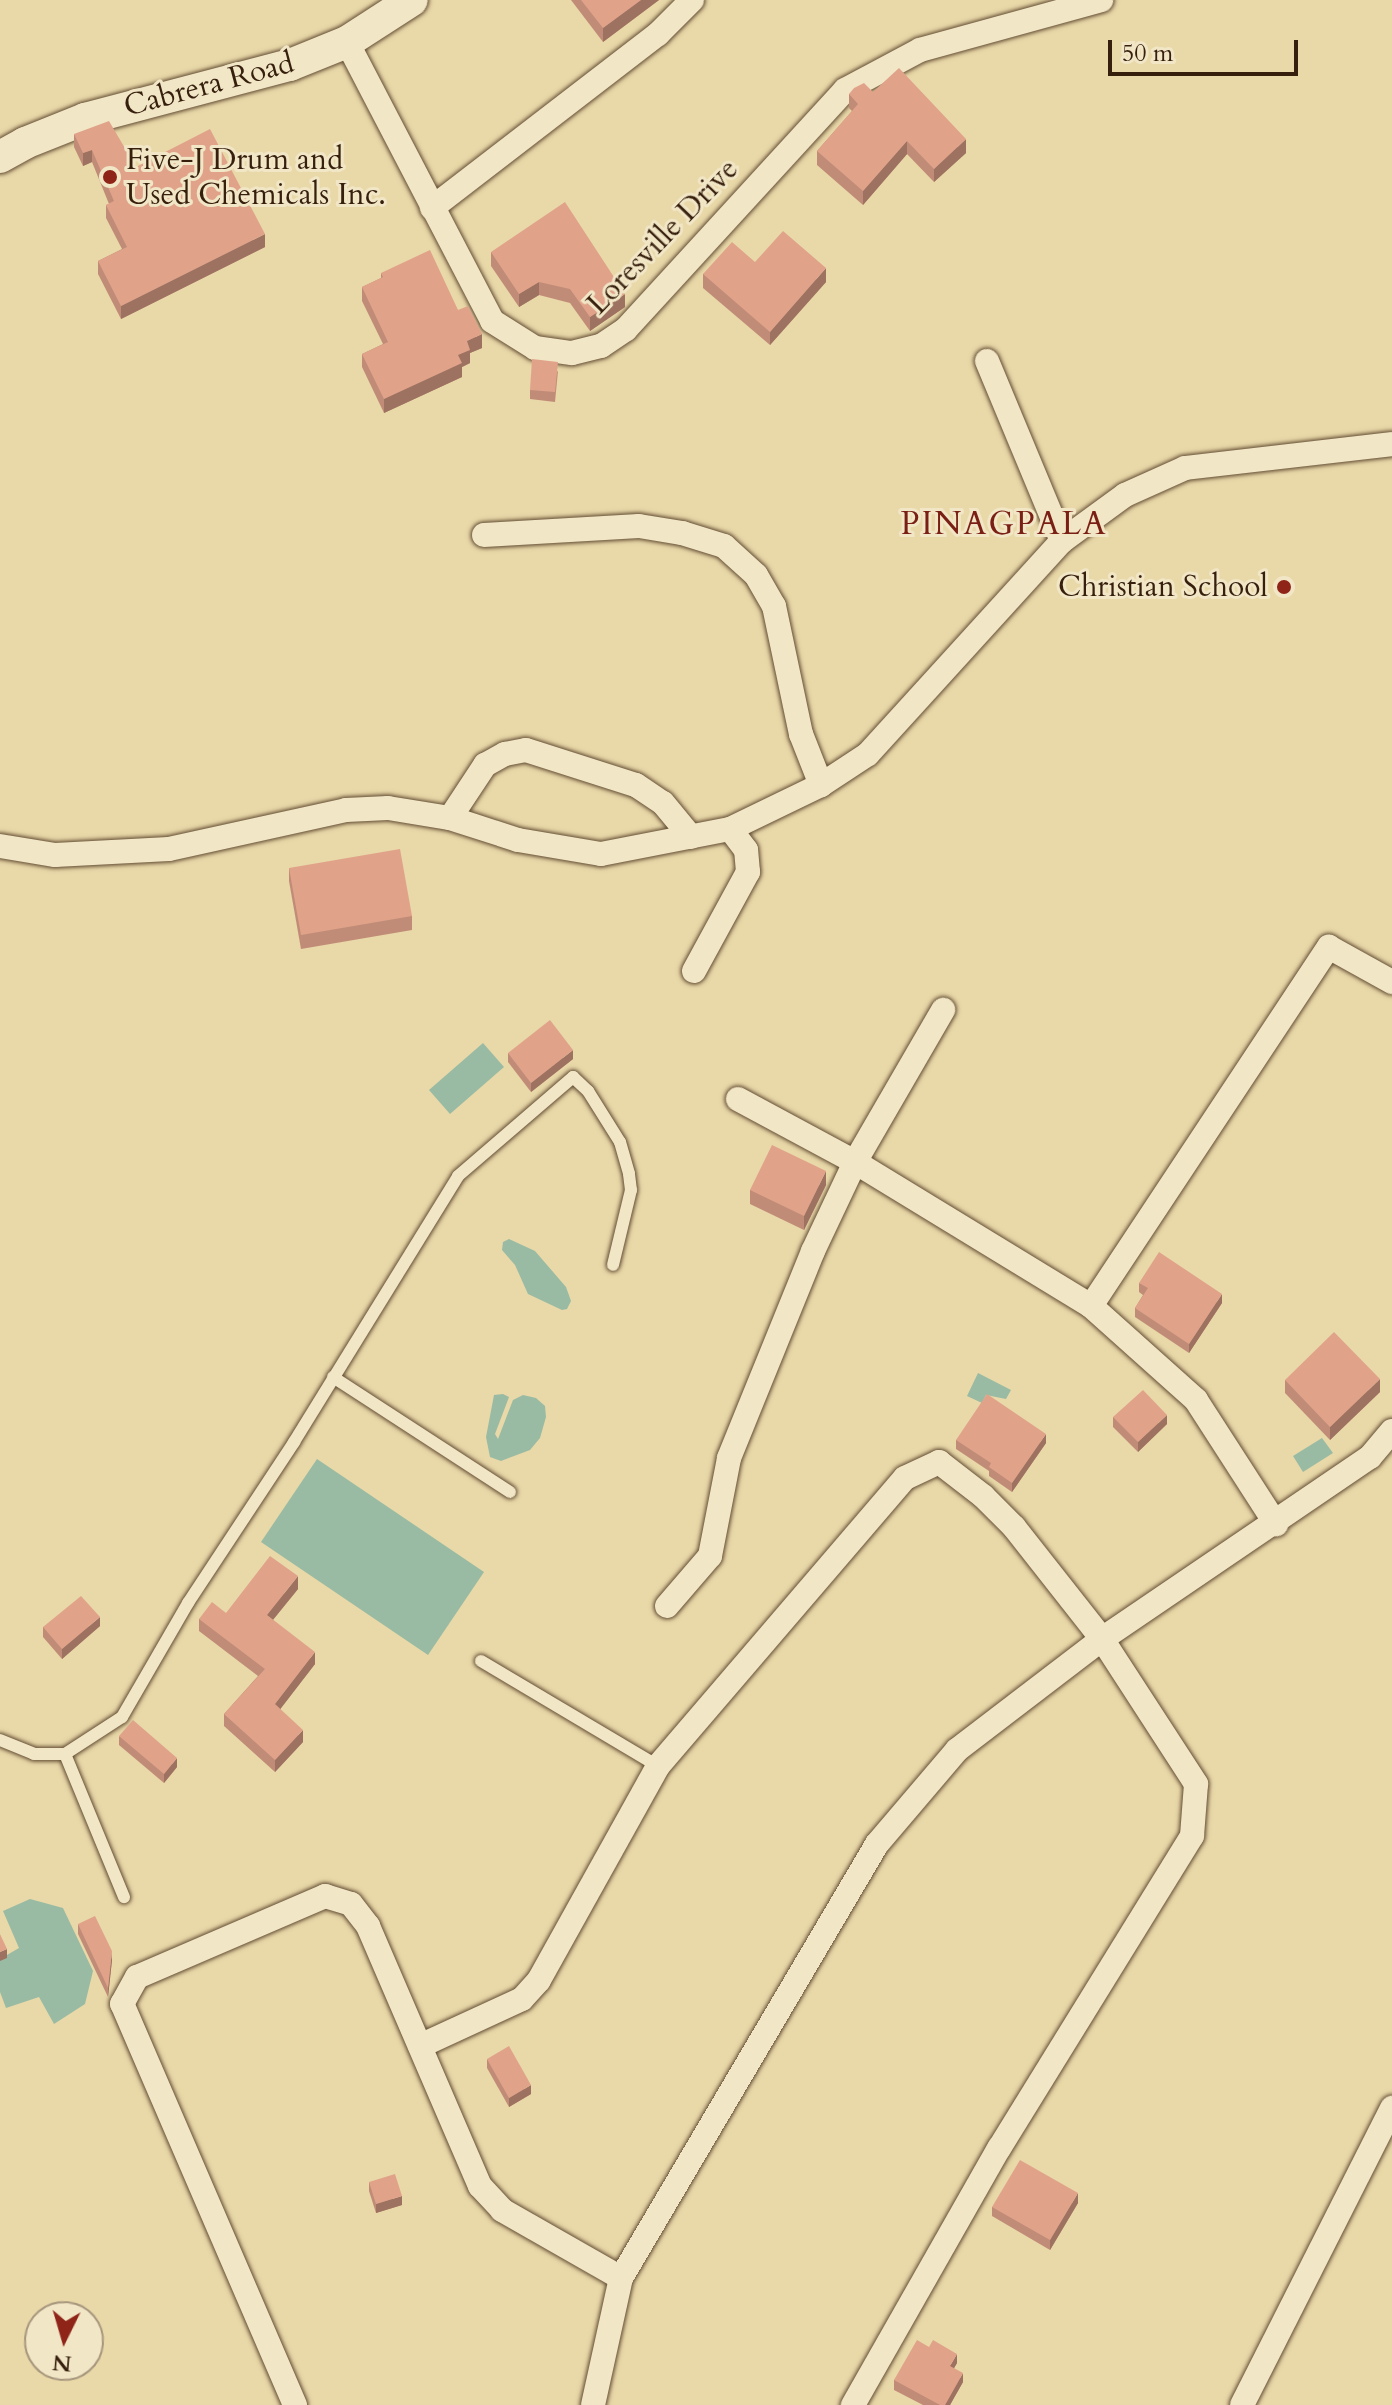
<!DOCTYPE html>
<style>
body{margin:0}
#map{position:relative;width:1392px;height:2405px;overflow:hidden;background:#e9d8a8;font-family:Cardo,serif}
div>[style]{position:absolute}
.water>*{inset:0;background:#99bba3}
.roads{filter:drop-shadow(0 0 2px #634d34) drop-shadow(0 0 2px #634d34)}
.service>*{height:12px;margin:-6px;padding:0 6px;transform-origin:6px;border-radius:6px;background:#f1e6c6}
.minor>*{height:24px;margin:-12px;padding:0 12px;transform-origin:12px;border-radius:12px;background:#f1e6c6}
.secondary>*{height:32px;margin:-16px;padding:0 16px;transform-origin:16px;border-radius:16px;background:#f1e6c6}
.wall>*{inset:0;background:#c18c77}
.shaded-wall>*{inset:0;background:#9d7261}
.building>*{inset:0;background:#e0a38a}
.dots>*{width:22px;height:22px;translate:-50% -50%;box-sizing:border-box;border:4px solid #f1e6c6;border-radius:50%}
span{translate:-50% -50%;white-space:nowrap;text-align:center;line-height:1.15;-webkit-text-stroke:6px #f1e6c6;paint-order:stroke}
.street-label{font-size:30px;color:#361f0d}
.poi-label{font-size:30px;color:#361f0d}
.left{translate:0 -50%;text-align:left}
.right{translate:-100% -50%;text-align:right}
.neighbourhood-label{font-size:32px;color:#7a1f14;letter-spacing:2px}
.north{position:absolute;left:24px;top:2301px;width:80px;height:80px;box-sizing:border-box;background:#f1e6c6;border:2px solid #a6967c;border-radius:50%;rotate:185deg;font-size:22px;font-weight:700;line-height:32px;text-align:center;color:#361f0d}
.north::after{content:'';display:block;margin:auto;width:28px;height:36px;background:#8f2418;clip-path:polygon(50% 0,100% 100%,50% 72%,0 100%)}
.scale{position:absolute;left:1108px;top:40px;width:190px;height:36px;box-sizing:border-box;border:4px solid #361f0d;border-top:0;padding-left:10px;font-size:24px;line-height:28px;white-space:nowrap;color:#361f0d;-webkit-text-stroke:6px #f1e6c6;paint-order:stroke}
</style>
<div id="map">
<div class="water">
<div style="clip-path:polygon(483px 1043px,504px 1067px,450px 1114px,429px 1090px)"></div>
<div style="clip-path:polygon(509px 1239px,535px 1251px,566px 1287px,571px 1301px,567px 1309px,562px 1310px,528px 1294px,515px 1265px,502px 1250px,503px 1242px)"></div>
<div style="clip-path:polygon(978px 1373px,1011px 1390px,1006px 1399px,986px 1395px,982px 1403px,967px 1396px)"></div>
<div style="clip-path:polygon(503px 1394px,509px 1397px,495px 1434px,498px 1439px,513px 1400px,523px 1395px,536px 1398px,545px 1406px,546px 1417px,540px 1438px,530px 1450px,501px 1461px,490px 1457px,486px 1437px,494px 1395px)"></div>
<div style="clip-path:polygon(1322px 1438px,1333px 1453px,1303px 1472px,1293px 1456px)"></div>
<div style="clip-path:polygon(317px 1459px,484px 1572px,428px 1655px,261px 1542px)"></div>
<div style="clip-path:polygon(30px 1899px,63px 1908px,93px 1971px,85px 2004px,54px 2024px,39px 1997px,6px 2008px,0 1992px,0 1959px,19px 1948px,3px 1911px)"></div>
</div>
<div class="roads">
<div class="service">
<div style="left:333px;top:1377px;width:211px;rotate:33deg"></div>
<div style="left:481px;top:1661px;width:206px;rotate:30.7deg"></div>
<div style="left:0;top:1740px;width:37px;rotate:22deg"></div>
<div style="left:34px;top:1754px;width:31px"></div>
<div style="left:65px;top:1754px;width:68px;rotate:-33deg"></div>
<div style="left:122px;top:1717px;width:132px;rotate:-59.9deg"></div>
<div style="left:188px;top:1603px;width:193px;rotate:-56.6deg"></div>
<div style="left:294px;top:1442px;width:312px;rotate:-58.3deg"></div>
<div style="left:458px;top:1176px;width:152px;rotate:-40.7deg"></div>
<div style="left:573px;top:1077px;width:21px;rotate:43deg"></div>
<div style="left:588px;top:1091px;width:60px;rotate:57.9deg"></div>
<div style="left:620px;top:1142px;width:33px;rotate:74deg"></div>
<div style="left:629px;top:1174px;width:16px;rotate:83deg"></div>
<div style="left:631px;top:1190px;width:77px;rotate:103.5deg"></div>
<div style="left:65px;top:1754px;width:155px;rotate:67.6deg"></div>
</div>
<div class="minor">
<div style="left:347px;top:42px;width:314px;rotate:62.5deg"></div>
<div style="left:492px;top:321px;width:51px;rotate:32.1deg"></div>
<div style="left:535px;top:348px;width:37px;rotate:8deg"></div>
<div style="left:572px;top:353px;width:30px;rotate:-14deg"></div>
<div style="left:601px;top:346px;width:30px;rotate:-34deg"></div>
<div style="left:626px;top:329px;width:324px;rotate:-47.5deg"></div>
<div style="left:845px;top:90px;width:85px;rotate:-28.1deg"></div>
<div style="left:920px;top:50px;width:188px;rotate:-15.4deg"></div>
<div style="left:432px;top:208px;width:285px;rotate:-37.6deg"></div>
<div style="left:658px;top:34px;width:48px;rotate:-45deg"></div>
<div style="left:987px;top:361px;width:195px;rotate:67.4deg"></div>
<div style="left:484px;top:535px;width:155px;rotate:-3.3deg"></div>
<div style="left:639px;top:526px;width:44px;rotate:9.2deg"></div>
<div style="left:682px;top:533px;width:44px;rotate:17.2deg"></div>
<div style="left:724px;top:546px;width:43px;rotate:42.2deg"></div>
<div style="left:756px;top:575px;width:36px;rotate:60deg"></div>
<div style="left:774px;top:606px;width:131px;rotate:78.1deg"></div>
<div style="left:801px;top:734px;width:55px;rotate:68.6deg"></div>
<div style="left:450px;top:818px;width:64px;rotate:-56.6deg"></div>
<div style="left:485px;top:765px;width:23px;rotate:-29deg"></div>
<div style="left:505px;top:754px;width:21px;rotate:-11deg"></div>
<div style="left:526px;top:750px;width:115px;rotate:17.7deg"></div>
<div style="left:636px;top:785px;width:32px;rotate:34deg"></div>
<div style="left:663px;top:803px;width:44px;rotate:50.5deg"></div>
<div style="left:0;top:846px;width:56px;rotate:9.3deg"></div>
<div style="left:55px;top:855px;width:114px;rotate:-3deg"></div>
<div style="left:169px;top:849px;width:181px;rotate:-12.4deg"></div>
<div style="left:346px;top:810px;width:42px;rotate:-2.7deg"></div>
<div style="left:388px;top:808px;width:63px;rotate:9.2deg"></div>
<div style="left:450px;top:818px;width:71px;rotate:17.9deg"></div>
<div style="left:518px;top:840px;width:84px;rotate:9.6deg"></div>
<div style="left:601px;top:854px;width:131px;rotate:-11deg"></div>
<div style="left:730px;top:829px;width:101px;rotate:-25.8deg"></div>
<div style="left:821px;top:785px;width:56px;rotate:-33.4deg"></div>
<div style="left:868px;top:754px;width:288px;rotate:-47.7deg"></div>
<div style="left:1062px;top:541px;width:78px;rotate:-36.1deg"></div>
<div style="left:1125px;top:495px;width:66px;rotate:-24.2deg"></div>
<div style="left:1185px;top:468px;width:208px;rotate:-6.6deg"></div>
<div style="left:694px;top:971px;width:113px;rotate:-61.4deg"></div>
<div style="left:748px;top:872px;width:22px;rotate:-95deg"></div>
<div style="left:746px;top:850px;width:26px;rotate:-127deg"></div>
<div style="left:738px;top:1099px;width:133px;rotate:28.3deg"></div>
<div style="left:855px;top:1162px;width:276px;rotate:31.4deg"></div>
<div style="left:1091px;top:1306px;width:141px;rotate:41.8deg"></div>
<div style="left:1196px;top:1400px;width:148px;rotate:57.2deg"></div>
<div style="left:1091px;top:1306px;width:431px;rotate:-56.5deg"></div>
<div style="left:1329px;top:947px;width:72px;rotate:29.1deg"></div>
<div style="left:667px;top:1606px;width:66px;rotate:-49.3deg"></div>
<div style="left:710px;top:1556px;width:100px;rotate:-79deg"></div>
<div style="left:729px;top:1458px;width:223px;rotate:-67.9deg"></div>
<div style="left:813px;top:1251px;width:98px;rotate:-64.7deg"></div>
<div style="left:855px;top:1162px;width:176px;rotate:-59.9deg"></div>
<div style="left:420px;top:2046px;width:112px;rotate:-24.7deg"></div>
<div style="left:522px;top:1999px;width:25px;rotate:-48deg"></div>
<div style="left:539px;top:1980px;width:245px;rotate:-60.9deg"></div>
<div style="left:658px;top:1766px;width:379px;rotate:-49.4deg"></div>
<div style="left:905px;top:1478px;width:38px;rotate:-25deg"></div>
<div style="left:939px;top:1462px;width:56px;rotate:37.7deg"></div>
<div style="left:983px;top:1496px;width:44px;rotate:45deg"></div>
<div style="left:1014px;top:1527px;width:142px;rotate:51.8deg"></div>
<div style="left:1102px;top:1639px;width:173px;rotate:57deg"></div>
<div style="left:1196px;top:1784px;width:52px;rotate:94.4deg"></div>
<div style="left:1192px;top:1836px;width:367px;rotate:121.7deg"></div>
<div style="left:999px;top:2148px;width:296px;rotate:119.6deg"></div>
<div style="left:295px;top:2405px;width:437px;rotate:-113.3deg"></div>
<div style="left:122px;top:2004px;width:31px;rotate:-61deg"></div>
<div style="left:137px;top:1977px;width:205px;rotate:-23.3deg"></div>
<div style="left:325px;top:1896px;width:27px;rotate:17deg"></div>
<div style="left:351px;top:1904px;width:28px;rotate:52deg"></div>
<div style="left:368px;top:1926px;width:283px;rotate:66.7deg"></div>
<div style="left:480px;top:2186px;width:33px;rotate:47deg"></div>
<div style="left:502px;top:2210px;width:137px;rotate:29.7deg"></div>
<div style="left:593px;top:2405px;width:130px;rotate:-77.6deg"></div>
<div style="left:621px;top:2278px;width:504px;rotate:-59.47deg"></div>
<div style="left:877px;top:1844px;width:123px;rotate:-49.6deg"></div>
<div style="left:957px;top:1750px;width:183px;rotate:-37.4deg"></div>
<div style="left:1102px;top:1639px;width:324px;rotate:-34.2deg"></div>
<div style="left:1370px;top:1457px;width:34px;rotate:-50deg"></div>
<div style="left:1242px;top:2405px;width:333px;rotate:-63.2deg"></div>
</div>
<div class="secondary">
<div style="left:0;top:157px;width:29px;rotate:-29deg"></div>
<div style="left:25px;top:143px;width:65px;rotate:-21.8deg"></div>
<div style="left:85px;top:119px;width:212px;rotate:-14.8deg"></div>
<div style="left:290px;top:65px;width:61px;rotate:-22deg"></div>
<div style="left:347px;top:42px;width:77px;rotate:-32.9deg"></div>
</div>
</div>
<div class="wall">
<div style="clip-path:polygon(571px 0,659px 0,603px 42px)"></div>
<div style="clip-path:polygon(873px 92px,966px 153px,934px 182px,907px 154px,863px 205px,817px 165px,817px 151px,852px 111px,849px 108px,849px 94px)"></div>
<div style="clip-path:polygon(74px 134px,136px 167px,265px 247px,121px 319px,98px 274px,98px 261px,122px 249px,106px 218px,106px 205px,109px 204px,92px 162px,83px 166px,74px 147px)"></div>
<div style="clip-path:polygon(491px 252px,625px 307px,590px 331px,570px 303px,539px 295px,519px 307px,491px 266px)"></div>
<div style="clip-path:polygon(755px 262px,826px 282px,770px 345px,703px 288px,703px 274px)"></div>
<div style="clip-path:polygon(381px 273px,458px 310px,482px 348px,470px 353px,470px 363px,462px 367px,462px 377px,384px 413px,362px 367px,362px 354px,383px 344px,362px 301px,362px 287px,381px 278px)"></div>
<div style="clip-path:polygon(558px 371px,555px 402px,530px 399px,530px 390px)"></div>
<div style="clip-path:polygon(289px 868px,412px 916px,412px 930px,301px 949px,289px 881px)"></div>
<div style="clip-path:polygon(508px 1053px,573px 1059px,531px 1092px,508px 1062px)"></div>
<div style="clip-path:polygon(826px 1185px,804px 1230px,750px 1204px,750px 1190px)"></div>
<div style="clip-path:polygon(1139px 1283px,1222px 1303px,1189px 1353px,1135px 1317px,1135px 1308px,1143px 1295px,1139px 1292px)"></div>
<div style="clip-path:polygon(1285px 1380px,1380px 1392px,1330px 1440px,1285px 1393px)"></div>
<div style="clip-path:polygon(1113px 1417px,1167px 1424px,1138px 1452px,1113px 1427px)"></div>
<div style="clip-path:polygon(956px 1440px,1046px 1443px,1012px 1492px,989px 1476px,989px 1471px,956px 1449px)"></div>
<div style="clip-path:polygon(298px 1589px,273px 1620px,315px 1664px,280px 1709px,303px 1742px,275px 1772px,224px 1726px,224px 1714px,258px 1676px,199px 1631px,199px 1619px,226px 1613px)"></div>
<div style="clip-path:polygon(100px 1626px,62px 1659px,43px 1637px,43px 1627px)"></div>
<div style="clip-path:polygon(119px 1736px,177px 1767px,164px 1783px,119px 1745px)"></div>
<div style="clip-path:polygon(78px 1924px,112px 1960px,108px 1997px,78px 1934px)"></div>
<div style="clip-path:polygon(487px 2059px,531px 2094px,509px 2107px,487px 2068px)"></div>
<div style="clip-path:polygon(369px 2182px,402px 2205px,376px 2213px,369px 2191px)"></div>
<div style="clip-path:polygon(1078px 2203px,1050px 2250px,992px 2216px,992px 2207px)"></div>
<div style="clip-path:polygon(957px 2363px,954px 2368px,963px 2382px,950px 2405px,923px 2405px,894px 2390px,894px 2380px)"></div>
</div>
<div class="shaded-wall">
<div style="clip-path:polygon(641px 0,659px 0,603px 42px,603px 28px)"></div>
<div style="clip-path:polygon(966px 139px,966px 153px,934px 182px,934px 169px)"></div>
<div style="clip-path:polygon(907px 141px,907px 154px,863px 205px,863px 191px)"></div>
<div style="clip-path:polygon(92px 150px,92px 162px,83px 166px,83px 153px)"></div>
<div style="clip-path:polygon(265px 234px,265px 247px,121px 319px,121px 306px)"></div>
<div style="clip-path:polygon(826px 268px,826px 282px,770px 345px,770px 332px)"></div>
<div style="clip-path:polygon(539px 282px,539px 295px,519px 307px,519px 294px)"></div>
<div style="clip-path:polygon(625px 294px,625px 307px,590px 331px,590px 317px)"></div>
<div style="clip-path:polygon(482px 334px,482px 348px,470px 353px,470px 363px,462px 367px,462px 377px,384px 413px,384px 399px,458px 355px,467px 341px)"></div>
<div style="clip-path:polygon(573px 1050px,573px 1059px,531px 1092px,531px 1083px)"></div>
<div style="clip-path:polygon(826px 1171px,826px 1185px,804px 1230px,804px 1216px)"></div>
<div style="clip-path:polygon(1222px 1294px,1222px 1303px,1189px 1353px,1189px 1344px)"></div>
<div style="clip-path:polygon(1380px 1379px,1380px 1392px,1330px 1440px,1330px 1427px)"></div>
<div style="clip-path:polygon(1167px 1415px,1167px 1424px,1138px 1452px,1138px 1442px)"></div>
<div style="clip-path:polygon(1046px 1434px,1046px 1443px,1012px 1492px,1012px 1483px)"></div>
<div style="clip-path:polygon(298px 1576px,298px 1589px,267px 1627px,267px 1615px)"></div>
<div style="clip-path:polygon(100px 1617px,100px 1626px,62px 1659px,62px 1649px)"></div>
<div style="clip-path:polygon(315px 1652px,315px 1664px,275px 1716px,275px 1704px)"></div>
<div style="clip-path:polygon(303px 1730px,303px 1742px,275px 1772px,275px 1760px)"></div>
<div style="clip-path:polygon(177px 1758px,177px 1767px,164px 1783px,164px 1774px)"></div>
<div style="clip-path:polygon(7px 1949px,7px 1958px,0 1961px,0 1952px)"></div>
<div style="clip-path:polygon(112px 1951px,112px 1960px,108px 1997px,108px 1988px)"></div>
<div style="clip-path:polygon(531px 2085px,531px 2094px,509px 2107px,509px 2098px)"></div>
<div style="clip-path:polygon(1078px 2193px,1078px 2203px,1050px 2250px,1050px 2240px)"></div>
<div style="clip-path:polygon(402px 2196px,402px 2205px,376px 2213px,376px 2204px)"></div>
<div style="clip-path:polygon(957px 2354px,957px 2363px,950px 2375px,950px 2366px)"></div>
<div style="clip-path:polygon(963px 2373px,963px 2382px,950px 2405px,945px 2405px)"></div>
</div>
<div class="building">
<div style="clip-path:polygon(581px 0,641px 0,603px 28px)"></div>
<div style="clip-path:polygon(899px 68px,966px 139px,934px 169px,907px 141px,863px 191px,817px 151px,858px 104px,849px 94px,854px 88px,864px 83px,873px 92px)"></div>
<div style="clip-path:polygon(109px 121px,136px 167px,210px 129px,265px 234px,121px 306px,98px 261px,127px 247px,106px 205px,114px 201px,92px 150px,83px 153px,74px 134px)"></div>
<div style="clip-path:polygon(565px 202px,625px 294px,590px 317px,570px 289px,539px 282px,519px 294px,491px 252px)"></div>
<div style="clip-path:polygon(783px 231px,826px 268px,770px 332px,703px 274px,732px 242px,755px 262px)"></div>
<div style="clip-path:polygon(430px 250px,458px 310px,468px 306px,482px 334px,467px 341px,470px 350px,458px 355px,462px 363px,384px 399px,362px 354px,388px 342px,362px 287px,383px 277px,381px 273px)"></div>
<div style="clip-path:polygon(532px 359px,558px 362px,555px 392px,530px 390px)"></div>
<div style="clip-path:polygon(400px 849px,412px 916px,301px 935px,289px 868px)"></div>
<div style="clip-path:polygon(550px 1020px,573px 1050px,531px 1083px,508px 1053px)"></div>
<div style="clip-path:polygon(772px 1145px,826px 1171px,804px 1216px,750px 1190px)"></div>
<div style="clip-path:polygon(1159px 1252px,1222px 1294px,1189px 1344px,1135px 1308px,1148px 1288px,1139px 1283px)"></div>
<div style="clip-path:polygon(1334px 1332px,1380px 1379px,1330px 1427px,1285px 1380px)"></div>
<div style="clip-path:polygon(1143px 1390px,1167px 1415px,1138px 1442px,1113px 1417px)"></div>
<div style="clip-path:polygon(987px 1394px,1046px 1434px,1012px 1483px,989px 1467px,991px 1463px,956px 1440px)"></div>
<div style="clip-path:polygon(270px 1556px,298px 1576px,267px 1615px,315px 1652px,275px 1704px,303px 1730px,275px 1760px,224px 1714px,265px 1669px,199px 1619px,212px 1602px,226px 1613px)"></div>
<div style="clip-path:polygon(81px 1596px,100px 1617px,62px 1649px,43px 1627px)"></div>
<div style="clip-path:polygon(133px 1720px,177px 1758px,164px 1774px,119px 1736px)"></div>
<div style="clip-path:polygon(95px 1916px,112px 1951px,108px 1988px,78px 1924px)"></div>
<div style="clip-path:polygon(0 1934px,7px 1949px,0 1952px)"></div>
<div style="clip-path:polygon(509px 2046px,531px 2085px,509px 2098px,487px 2059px)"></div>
<div style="clip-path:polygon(1020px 2160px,1078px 2193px,1050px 2240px,992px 2207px)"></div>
<div style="clip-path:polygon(395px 2174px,402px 2196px,376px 2204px,369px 2182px)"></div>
<div style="clip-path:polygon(917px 2340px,929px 2347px,933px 2340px,957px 2354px,950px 2366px,963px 2373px,945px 2405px,940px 2405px,894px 2380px)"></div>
</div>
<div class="dots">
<div style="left:110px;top:177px;background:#8f2418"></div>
<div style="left:1284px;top:587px;background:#8f2418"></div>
</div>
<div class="street-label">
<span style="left:209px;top:85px;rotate:-15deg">Cabrera Road</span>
<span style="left:663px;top:237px;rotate:-46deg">Loresville Drive</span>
</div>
<div class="poi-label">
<span class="left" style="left:126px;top:177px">Five-J Drum and<br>Used Chemicals Inc.</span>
<span class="right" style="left:1268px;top:587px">Christian School</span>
</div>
<div class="neighbourhood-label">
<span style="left:1004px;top:524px">PINAGPALA</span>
</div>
<div class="north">N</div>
<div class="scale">50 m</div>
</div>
